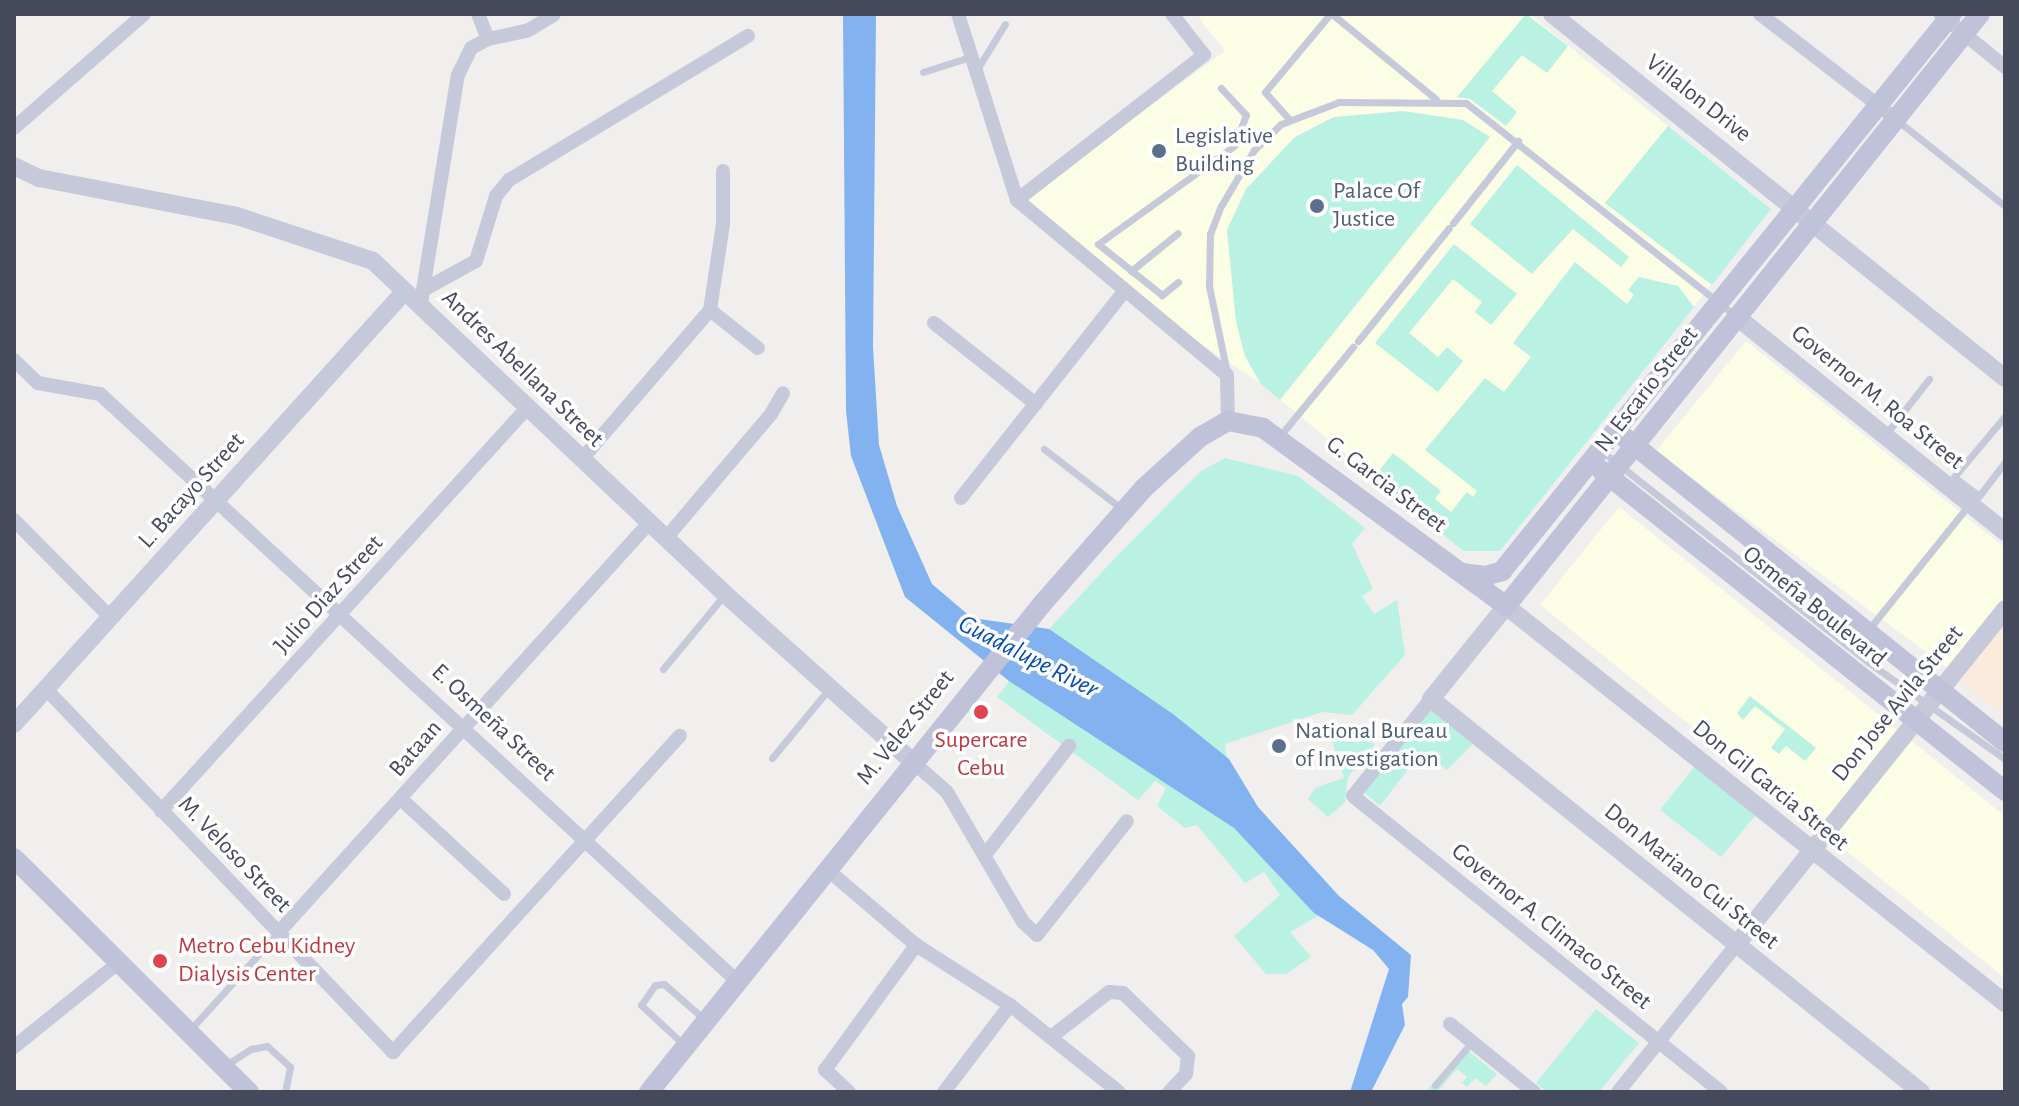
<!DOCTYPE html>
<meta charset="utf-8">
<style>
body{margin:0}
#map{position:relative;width:2019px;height:1106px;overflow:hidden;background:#f1efee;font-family:"Alegreya Sans",sans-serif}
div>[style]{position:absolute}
.commercial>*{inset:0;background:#fbfde5}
.medical>*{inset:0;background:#fceadc}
.green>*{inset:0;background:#b9f1e3}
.water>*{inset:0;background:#83b2f1}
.service>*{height:7px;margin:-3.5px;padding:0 3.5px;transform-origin:3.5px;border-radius:3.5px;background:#c6c9d9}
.minor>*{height:14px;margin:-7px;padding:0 7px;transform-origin:7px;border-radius:7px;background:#c6c9d9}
.tertiary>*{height:18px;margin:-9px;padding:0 9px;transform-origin:9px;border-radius:9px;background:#c6c9d9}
.secondary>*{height:20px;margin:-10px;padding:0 10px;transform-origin:10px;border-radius:10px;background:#bfc2d8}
.dots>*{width:22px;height:22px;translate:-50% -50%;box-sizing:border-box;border:4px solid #fff;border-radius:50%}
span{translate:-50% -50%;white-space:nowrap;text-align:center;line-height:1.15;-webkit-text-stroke:7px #fff;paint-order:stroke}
.street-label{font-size:24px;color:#45495c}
.service-label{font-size:24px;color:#4e5e75}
.left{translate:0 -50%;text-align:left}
.health-label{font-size:24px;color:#be3a42}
.water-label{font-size:26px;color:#044db1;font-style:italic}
.frame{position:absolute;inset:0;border:16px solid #45495c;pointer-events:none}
</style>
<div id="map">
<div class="commercial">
<div style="clip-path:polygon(1201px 14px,1529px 14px,1771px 209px,1500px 551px,1463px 551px,1260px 383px,1197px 341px,1022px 200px,1225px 51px,1199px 18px)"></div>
<div style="clip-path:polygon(1746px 341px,2005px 548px,2005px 711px,1656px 451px)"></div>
<div style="clip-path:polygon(1619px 507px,2005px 816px,2005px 978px,1540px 605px)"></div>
</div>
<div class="medical">
<div style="clip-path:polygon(2005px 622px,2005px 715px,1960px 680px)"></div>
</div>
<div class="green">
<div style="clip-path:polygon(1526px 14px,1568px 46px,1547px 73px,1522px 55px,1492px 91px,1517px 112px,1506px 126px,1470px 99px,1457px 97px)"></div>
<div style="clip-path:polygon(1403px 111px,1463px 120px,1490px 137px,1280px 400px,1260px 383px,1245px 356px,1236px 322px,1227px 230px,1246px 189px,1295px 137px,1334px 117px)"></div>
<div style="clip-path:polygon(1668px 126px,1771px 209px,1712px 285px,1605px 203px)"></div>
<div style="clip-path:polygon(1517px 165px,1629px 257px,1621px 267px,1573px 229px,1532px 274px,1470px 224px)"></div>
<div style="clip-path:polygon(1454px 244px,1517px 294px,1491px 325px,1475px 312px,1482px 302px,1453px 279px,1409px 333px,1438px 357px,1447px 347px,1463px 361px,1438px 392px,1375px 343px)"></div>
<div style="clip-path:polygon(1575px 262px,1627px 304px,1634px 295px,1628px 290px,1639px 277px,1678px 286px,1694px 307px,1500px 551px,1463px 551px,1374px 477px,1393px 453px,1441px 491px,1435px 499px,1451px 512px,1467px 492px,1473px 497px,1477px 491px,1425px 450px,1485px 378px,1504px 392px,1531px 357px,1513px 343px)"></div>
<div style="clip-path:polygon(1225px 458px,1298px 476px,1365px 528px,1352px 544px,1373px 589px,1362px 596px,1374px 614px,1397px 600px,1405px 655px,1352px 715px,1322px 712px,1225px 744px,1234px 828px,1318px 916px,1290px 932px,1311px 957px,1286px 974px,1266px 974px,1234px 936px,1280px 895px,1264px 872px,1245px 883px,1197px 825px,1185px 828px,1157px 806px,1166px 788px,1155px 781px,1138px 800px,997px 697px,1049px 629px,1116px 557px,1201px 471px)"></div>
<div style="clip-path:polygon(1750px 696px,1816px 748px,1805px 761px,1786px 746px,1779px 754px,1771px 748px,1785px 729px,1755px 706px,1743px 720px,1737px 713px)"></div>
<div style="clip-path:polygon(1432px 708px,1476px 741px,1447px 770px,1422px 751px,1380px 806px,1360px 789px)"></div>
<div style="clip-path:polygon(1329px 732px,1361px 733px,1375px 745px,1348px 777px,1345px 802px,1328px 817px,1308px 799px,1315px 788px,1344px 778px)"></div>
<div style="clip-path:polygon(1698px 762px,1759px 811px,1721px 857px,1660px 810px)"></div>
<div style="clip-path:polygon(1596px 1009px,1639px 1043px,1599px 1092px,1547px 1092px,1536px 1083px)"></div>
<div style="clip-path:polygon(1465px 1048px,1497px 1074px,1486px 1086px,1475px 1078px,1467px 1087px,1462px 1083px,1467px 1077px,1457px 1069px,1437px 1092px,1428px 1089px)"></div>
</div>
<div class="water">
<div style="clip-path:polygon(843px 14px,876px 14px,873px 347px,879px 445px,897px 506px,932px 584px,972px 618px,1049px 629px,1173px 714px,1229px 759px,1258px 807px,1339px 896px,1411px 955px,1408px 997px,1402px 1004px,1405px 1025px,1371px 1092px,1350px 1092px,1389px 969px,1373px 950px,1314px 913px,1234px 828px,1009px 681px,905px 597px,851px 456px,846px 411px)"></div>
</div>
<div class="service">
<div style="left:1332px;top:14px;width:134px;rotate:39.3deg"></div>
<div style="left:976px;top:71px;width:55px;rotate:-58.3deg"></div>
<div style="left:923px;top:72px;width:49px;rotate:-17.7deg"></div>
<div style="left:1289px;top:119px;width:36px;rotate:-132deg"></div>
<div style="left:1265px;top:92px;width:102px;rotate:-50.2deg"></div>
<div style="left:1898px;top:121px;width:137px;rotate:38.5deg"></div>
<div style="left:1453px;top:223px;width:105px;rotate:-51.6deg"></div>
<div style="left:1131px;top:271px;width:60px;rotate:-39deg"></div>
<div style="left:1178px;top:282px;width:21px;rotate:141deg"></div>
<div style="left:1162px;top:295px;width:82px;rotate:-141.4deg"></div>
<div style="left:1098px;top:244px;width:168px;rotate:-35.8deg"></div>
<div style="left:1234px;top:146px;width:33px;rotate:-69deg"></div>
<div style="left:1246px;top:115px;width:37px;rotate:-133deg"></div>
<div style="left:1358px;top:341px;width:145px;rotate:-51.2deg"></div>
<div style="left:1227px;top:373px;width:89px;rotate:-101.7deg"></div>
<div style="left:1209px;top:286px;width:52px;rotate:-88.9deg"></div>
<div style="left:1210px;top:234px;width:30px;rotate:-69deg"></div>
<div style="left:1221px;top:206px;width:65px;rotate:-59.5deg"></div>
<div style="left:1254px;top:150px;width:37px;rotate:-44deg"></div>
<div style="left:1281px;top:124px;width:62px;rotate:-20.8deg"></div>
<div style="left:1339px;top:102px;width:127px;rotate:0.5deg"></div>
<div style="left:1466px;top:103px;width:344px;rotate:38.3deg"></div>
<div style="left:2005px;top:416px;width:80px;rotate:129.9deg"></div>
<div style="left:1954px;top:477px;width:31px;rotate:37deg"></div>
<div style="left:1979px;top:496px;width:43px;rotate:-52.6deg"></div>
<div style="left:1886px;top:434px;width:70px;rotate:-52deg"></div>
<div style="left:1279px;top:437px;width:117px;rotate:-50.6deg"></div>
<div style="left:1044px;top:449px;width:98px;rotate:37.6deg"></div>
<div style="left:1603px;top:452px;width:338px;rotate:38.4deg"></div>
<div style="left:1868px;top:662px;width:168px;rotate:35.3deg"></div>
<div style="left:1869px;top:629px;width:158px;rotate:-51.2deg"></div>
<div style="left:663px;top:669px;width:97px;rotate:-50.4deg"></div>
<div style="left:772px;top:758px;width:88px;rotate:-50.5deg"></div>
<div style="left:189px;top:1031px;width:132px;rotate:-47.8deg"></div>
<div style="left:683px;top:1044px;width:57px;rotate:-137.1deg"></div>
<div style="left:641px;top:1005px;width:24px;rotate:-55deg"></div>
<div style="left:655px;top:985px;width:9px;rotate:-6deg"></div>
<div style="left:664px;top:984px;width:53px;rotate:41.2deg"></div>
<div style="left:226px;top:1065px;width:30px;rotate:-33deg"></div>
<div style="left:251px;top:1049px;width:16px;rotate:-11deg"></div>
<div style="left:267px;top:1046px;width:31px;rotate:42deg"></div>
<div style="left:290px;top:1067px;width:25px;rotate:101deg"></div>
<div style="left:1435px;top:1085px;width:57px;rotate:-49.3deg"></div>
</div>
<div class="minor">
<div style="left:478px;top:14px;width:27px;rotate:68deg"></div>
<div style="left:488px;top:39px;width:40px;rotate:-12deg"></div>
<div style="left:527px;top:31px;width:31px;rotate:-31deg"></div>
<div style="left:958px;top:14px;width:195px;rotate:72.4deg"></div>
<div style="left:1017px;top:200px;width:273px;rotate:39.8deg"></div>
<div style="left:1227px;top:375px;width:46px;rotate:88.8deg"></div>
<div style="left:1760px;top:14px;width:172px;rotate:37.7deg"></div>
<div style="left:1940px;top:14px;width:84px;rotate:39.2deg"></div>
<div style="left:14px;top:128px;width:173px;rotate:-41.2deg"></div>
<div style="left:1017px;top:200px;width:237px;rotate:-37.8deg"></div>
<div style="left:1204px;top:55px;width:52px;rotate:-128deg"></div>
<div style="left:423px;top:290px;width:218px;rotate:-80.8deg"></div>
<div style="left:458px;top:75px;width:30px;rotate:-64deg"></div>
<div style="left:471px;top:48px;width:19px;rotate:-28deg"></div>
<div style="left:421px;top:306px;width:16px;rotate:-83deg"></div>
<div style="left:423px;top:290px;width:60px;rotate:-28.7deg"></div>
<div style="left:476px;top:261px;width:68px;rotate:-72.9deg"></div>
<div style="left:496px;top:196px;width:21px;rotate:-51deg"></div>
<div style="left:509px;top:180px;width:279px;rotate:-31.1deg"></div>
<div style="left:710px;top:310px;width:61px;rotate:38.4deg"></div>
<div style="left:934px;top:323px;width:130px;rotate:38.5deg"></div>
<div style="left:14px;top:360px;width:33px;rotate:44deg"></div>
<div style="left:38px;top:383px;width:63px;rotate:10.1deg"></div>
<div style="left:100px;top:394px;width:866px;rotate:42.66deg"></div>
<div style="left:582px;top:459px;width:196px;rotate:-49.3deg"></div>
<div style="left:710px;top:310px;width:87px;rotate:-81.4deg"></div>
<div style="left:723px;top:224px;width:53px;rotate:-90deg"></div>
<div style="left:961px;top:498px;width:261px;rotate:-51.7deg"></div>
<div style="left:14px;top:520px;width:136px;rotate:45.3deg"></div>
<div style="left:666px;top:538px;width:162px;rotate:-49.7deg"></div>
<div style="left:771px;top:414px;width:24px;rotate:-60deg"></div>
<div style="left:45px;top:688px;width:504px;rotate:46.29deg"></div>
<div style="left:393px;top:1052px;width:427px;rotate:-47.8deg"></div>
<div style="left:1431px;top:699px;width:124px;rotate:128.8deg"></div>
<div style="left:1353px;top:796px;width:472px;rotate:38.8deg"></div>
<div style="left:913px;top:762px;width:45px;rotate:41.4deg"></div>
<div style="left:947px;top:792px;width:151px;rotate:59.7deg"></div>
<div style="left:1023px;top:922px;width:19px;rotate:43deg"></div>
<div style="left:1037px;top:935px;width:145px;rotate:-51.7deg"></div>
<div style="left:401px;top:799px;width:140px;rotate:42.7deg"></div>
<div style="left:161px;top:811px;width:546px;rotate:-47.75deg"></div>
<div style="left:985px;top:855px;width:138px;rotate:-52.4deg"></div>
<div style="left:829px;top:871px;width:114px;rotate:40.4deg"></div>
<div style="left:916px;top:945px;width:112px;rotate:32.6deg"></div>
<div style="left:1010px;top:1005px;width:139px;rotate:38.6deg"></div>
<div style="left:278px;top:933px;width:554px;rotate:-47.85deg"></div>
<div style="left:1450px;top:1024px;width:108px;rotate:39deg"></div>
<div style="left:1051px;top:1037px;width:73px;rotate:-37.8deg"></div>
<div style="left:1109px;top:992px;width:14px;rotate:4deg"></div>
<div style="left:1123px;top:993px;width:91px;rotate:44.1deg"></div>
<div style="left:1188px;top:1056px;width:18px;rotate:96deg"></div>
<div style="left:1186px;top:1074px;width:25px;rotate:133deg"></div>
<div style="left:14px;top:1047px;width:134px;rotate:-38.9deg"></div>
<div style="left:849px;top:1092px;width:33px;rotate:-137deg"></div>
<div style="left:825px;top:1070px;width:155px;rotate:-53.9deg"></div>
<div style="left:944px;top:1092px;width:109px;rotate:-52.8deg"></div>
<div style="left:1618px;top:1092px;width:190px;rotate:-51.2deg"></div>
</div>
<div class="tertiary">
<div style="left:1552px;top:14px;width:581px;rotate:38.78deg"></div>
<div style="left:14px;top:166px;width:28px;rotate:26deg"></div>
<div style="left:39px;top:178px;width:202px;rotate:10.9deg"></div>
<div style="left:237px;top:216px;width:143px;rotate:18.3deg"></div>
<div style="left:373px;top:261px;width:485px;rotate:43.4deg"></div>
<div style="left:725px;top:594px;width:252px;rotate:41.8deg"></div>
<div style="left:1738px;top:318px;width:342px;rotate:38.7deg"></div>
<div style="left:14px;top:724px;width:583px;rotate:-47.92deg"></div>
<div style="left:1737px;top:944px;width:429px;rotate:-51.3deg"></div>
<div style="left:1921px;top:1092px;width:628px;rotate:-141.27deg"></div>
<div style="left:1431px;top:699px;width:119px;rotate:-51.1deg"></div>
<div style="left:1506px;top:606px;width:638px;rotate:38.51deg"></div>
</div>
<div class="secondary">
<div style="left:1624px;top:437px;width:488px;rotate:38.7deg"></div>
<div style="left:1601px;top:470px;width:516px;rotate:38.47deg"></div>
<div style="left:1462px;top:573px;width:23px;rotate:7deg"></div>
<div style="left:1485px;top:576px;width:18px;rotate:-16deg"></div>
<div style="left:1502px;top:571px;width:716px;rotate:-51.07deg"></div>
<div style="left:14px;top:858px;width:332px;rotate:44.9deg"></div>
<div style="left:649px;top:1092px;width:627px;rotate:-51.15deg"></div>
<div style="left:1042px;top:604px;width:154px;rotate:-48.7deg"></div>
<div style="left:1144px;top:488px;width:76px;rotate:-42.3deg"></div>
<div style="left:1200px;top:437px;width:32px;rotate:-30deg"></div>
<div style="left:1228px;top:421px;width:36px;rotate:11deg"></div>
<div style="left:1263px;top:428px;width:301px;rotate:36.2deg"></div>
<div style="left:1506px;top:606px;width:758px;rotate:-51.32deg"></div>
</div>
<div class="dots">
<div style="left:1159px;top:151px;background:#5c6f8a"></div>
<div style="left:1317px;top:206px;background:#5c6f8a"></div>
<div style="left:981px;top:712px;background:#e0444e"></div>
<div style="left:1279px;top:746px;background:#5c6f8a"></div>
<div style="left:160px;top:961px;background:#e0444e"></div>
</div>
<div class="street-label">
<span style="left:1698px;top:99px;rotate:38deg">Villalon Drive</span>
<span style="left:522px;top:369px;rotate:44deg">Andres Abellana Street</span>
<span style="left:1647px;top:390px;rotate:-52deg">N. Escario Street</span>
<span style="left:1877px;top:398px;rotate:39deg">Governor M. Roa Street</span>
<span style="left:1386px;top:485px;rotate:37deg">G. Garcia Street</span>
<span style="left:192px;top:491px;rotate:-48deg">L. Bacayo Street</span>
<span style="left:329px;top:595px;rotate:-48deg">Julio Diaz Street</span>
<span style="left:1814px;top:607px;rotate:39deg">Osmeña Boulevard</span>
<span style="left:1898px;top:704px;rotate:-51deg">Don Jose Avila Street</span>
<span style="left:493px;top:723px;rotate:43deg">E. Osmeña Street</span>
<span style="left:906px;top:728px;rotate:-51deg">M. Velez Street</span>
<span style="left:416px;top:749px;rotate:-49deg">Bataan</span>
<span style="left:1770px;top:786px;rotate:39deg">Don Gil Garcia Street</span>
<span style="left:234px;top:855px;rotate:46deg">M. Veloso Street</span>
<span style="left:1691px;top:877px;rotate:39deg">Don Mariano Cui Street</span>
<span style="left:1551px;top:927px;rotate:39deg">Governor A. Climaco Street</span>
</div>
<div class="service-label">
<span class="left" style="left:1175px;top:151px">Legislative<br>Building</span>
<span class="left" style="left:1333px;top:206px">Palace Of<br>Justice</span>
<span class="left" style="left:1295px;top:746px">National Bureau<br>of Investigation</span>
</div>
<div class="health-label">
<span style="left:981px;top:755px">Supercare<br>Cebu</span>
<span class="left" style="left:178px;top:961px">Metro Cebu Kidney<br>Dialysis Center</span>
</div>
<div class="water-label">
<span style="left:1028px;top:657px;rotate:27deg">Guadalupe River</span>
</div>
<div class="frame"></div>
</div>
